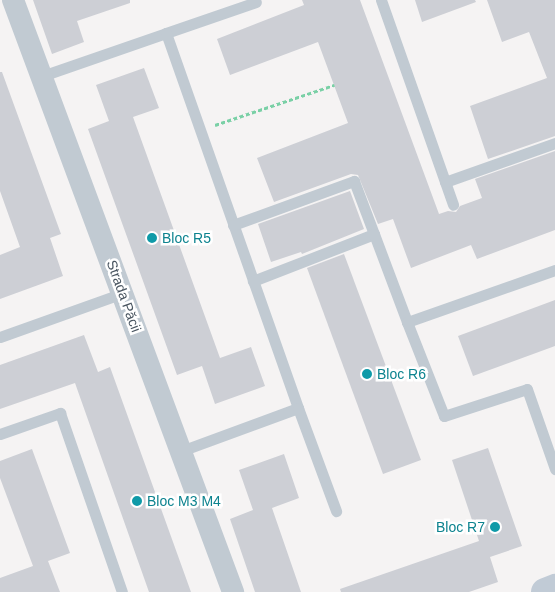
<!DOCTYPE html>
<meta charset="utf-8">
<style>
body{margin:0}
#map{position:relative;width:555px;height:592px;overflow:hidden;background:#f5f3f3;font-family:Helvetica,sans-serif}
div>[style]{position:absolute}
.building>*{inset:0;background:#cdcfd5}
.path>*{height:3px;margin-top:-1.5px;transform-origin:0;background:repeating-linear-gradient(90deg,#7ad0a6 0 4px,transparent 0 6.5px)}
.lane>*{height:11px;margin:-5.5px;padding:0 5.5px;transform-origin:5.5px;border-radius:5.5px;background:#c1cad2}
.street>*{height:22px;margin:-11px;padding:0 11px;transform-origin:11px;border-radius:11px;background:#c1cad2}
.secondary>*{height:28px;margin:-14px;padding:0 14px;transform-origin:14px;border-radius:14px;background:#c1cbd6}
.dots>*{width:14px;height:14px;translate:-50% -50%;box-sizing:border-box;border:2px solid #fff;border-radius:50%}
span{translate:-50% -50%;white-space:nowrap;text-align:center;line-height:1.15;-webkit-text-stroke:5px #fff;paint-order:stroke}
.culture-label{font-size:14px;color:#0d838f}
.left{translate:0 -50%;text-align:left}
.right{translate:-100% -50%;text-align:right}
.street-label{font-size:14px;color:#4a5661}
</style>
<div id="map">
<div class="building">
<div style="clip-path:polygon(33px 0,130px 0,130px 3px,77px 21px,84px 42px,52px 54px)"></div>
<div style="clip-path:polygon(302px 0,360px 0,439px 214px,448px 211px,456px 212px,460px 206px,482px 198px,475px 179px,555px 151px,555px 230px,477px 259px,471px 245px,411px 268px,393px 219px,378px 224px,358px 175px,351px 174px,274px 202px,257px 158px,348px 123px,318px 42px,230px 75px,217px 39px,304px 5px)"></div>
<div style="clip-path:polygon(415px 0,475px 0,476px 2px,422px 22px)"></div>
<div style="clip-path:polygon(487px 0,555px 0,555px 136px,488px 159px,470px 106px,547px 78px,529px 32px,502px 42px)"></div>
<div style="clip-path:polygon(144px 68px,159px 108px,133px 117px,220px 358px,251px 347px,265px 386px,215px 404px,202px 366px,177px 375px,88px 129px,109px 121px,96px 85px)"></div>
<div style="clip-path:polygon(0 72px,2px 72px,61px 234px,50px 238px,63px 276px,0 299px,0 255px,20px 247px,0 191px)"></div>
<div style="clip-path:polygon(350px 191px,364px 229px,302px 254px,301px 252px,271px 262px,258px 224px)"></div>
<div style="clip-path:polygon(344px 254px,421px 460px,383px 474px,307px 268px)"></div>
<div style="clip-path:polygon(555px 300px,555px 346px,473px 376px,458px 336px)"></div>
<div style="clip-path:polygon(84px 335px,98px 372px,110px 367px,191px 592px,149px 592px,75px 383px,0 409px,0 365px)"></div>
<div style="clip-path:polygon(488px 448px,522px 546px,490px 557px,498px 582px,469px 592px,341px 592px,340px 589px,479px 541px,452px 460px)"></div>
<div style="clip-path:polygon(32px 449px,70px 553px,48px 561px,60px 592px,0 592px,0 578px,33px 566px,0 478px,0 461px)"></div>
<div style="clip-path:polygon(284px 454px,299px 498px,272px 508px,301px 592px,255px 592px,230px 519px,253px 510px,239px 470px)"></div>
</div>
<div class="path">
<div style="left:215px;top:125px;width:126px;rotate:-18.6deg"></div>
</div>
<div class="lane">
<div style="left:381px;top:0;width:217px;rotate:70.6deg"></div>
<div style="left:166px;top:33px;width:95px;rotate:-19deg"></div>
<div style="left:42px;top:76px;width:131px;rotate:-19.1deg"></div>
<div style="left:166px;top:33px;width:398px;rotate:70.6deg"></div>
<div style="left:298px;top:408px;width:125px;rotate:159.8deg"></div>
<div style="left:445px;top:182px;width:117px;rotate:-19.5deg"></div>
<div style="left:233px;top:225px;width:129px;rotate:-20deg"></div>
<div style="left:354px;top:181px;width:57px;rotate:69.3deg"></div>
<div style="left:374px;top:234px;width:130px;rotate:158.8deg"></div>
<div style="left:374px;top:234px;width:94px;rotate:69.4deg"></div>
<div style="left:555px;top:270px;width:157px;rotate:160.6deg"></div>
<div style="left:407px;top:322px;width:101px;rotate:68.5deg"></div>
<div style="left:444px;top:416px;width:87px;rotate:-18deg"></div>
<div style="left:527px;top:389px;width:85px;rotate:70.7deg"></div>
<div style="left:0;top:337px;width:131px;rotate:-19.7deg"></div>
<div style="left:298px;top:408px;width:110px;rotate:69.7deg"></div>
<div style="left:0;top:434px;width:64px;rotate:-19.3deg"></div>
<div style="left:60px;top:413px;width:189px;rotate:70.9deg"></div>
</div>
<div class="street">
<div style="left:13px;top:0;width:632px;rotate:69.61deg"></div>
</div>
<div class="secondary">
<div style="left:545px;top:592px;width:11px;rotate:-22deg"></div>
</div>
<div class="dots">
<div style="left:152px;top:238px;background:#0f9aa8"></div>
<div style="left:367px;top:374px;background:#0f9aa8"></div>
<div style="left:137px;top:501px;background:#0f9aa8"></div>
<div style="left:495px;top:527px;background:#0f9aa8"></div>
</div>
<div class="culture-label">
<span class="left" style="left:162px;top:238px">Bloc R5</span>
<span class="left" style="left:377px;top:374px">Bloc R6</span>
<span class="left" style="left:147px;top:501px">Bloc M3 M4</span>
<span class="right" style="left:485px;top:527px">Bloc R7</span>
</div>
<div class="street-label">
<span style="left:124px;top:296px;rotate:70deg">Strada Păcii</span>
</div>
</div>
